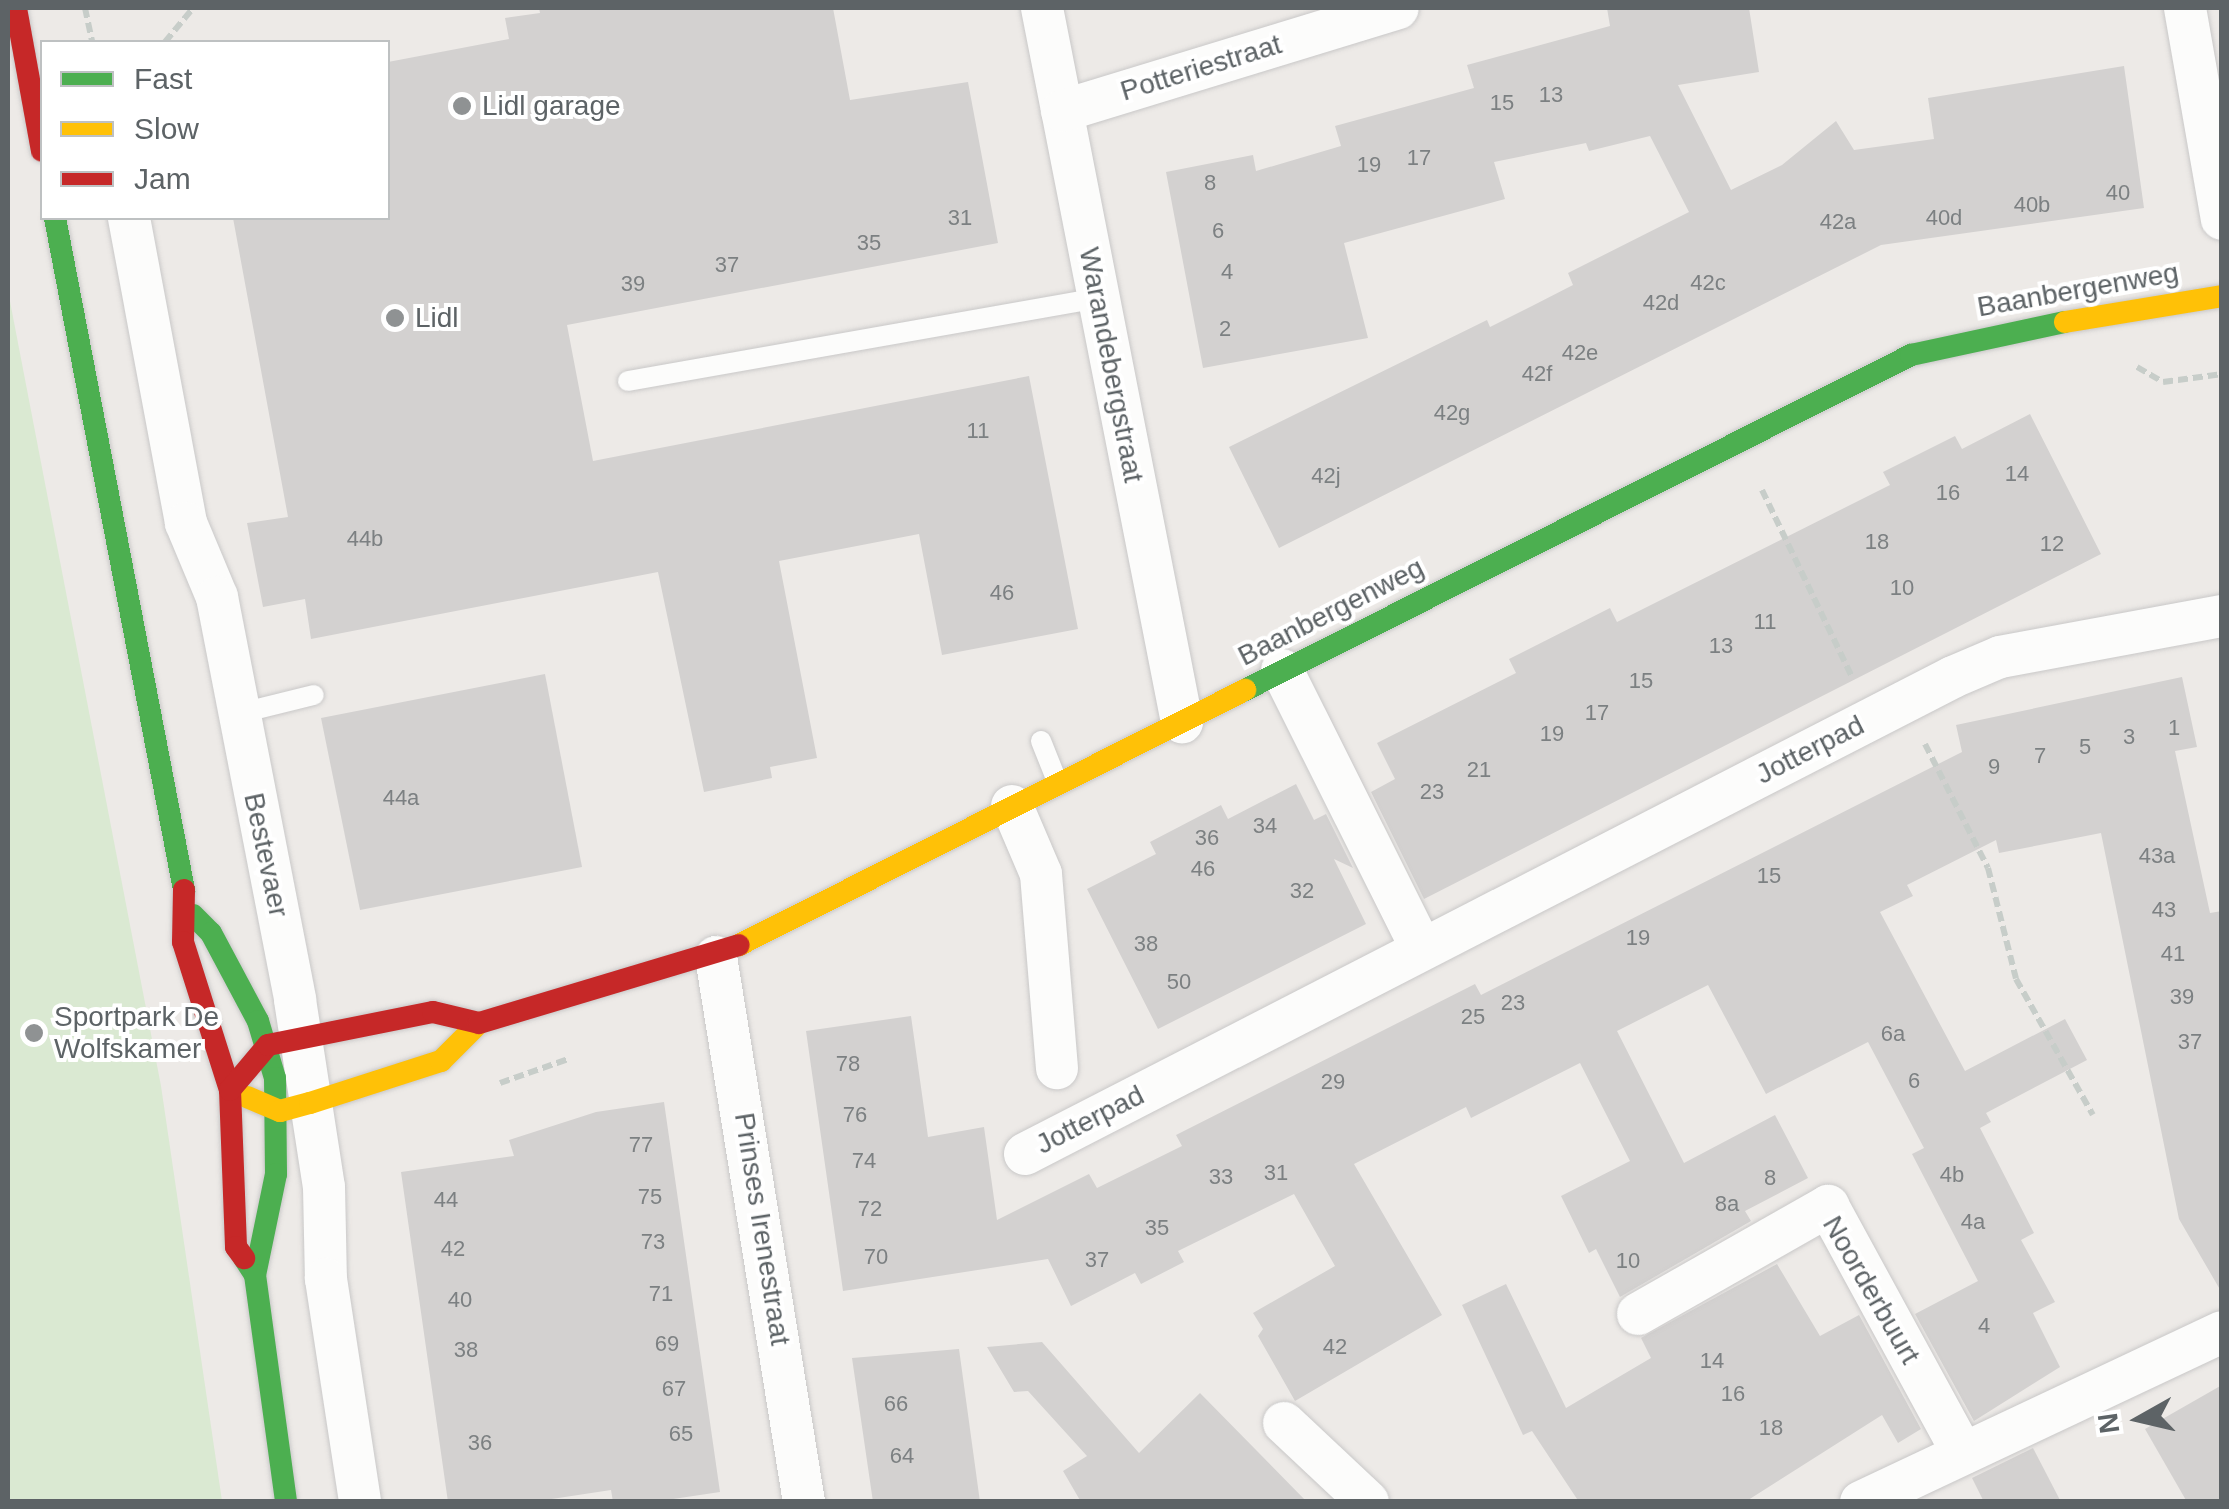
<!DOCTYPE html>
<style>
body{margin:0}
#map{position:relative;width:2229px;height:1509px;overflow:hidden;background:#edeae7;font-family:Helvetica,sans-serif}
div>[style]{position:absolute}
.green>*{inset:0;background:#dae9d2}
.building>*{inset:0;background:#d3d1d0}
.path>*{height:6px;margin-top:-3px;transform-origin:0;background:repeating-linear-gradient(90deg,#c7cdc9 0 10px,transparent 0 15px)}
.roads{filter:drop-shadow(0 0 2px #c9c8c8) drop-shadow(0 0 2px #c9c8c8)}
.lane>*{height:20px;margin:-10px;padding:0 10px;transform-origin:10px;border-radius:10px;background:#fcfcfb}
.street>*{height:42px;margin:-21px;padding:0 21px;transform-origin:21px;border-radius:21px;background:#fcfcfb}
.fast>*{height:22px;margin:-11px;padding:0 11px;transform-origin:11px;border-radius:11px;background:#4caf50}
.slow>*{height:22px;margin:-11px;padding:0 11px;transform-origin:11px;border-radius:11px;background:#ffc107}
.jam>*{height:22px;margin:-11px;padding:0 11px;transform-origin:11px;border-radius:11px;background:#c62828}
.dots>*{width:28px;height:28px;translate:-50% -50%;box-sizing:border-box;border:5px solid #fff;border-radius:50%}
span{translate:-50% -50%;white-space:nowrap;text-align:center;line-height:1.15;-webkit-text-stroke:8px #fff;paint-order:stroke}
.number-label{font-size:22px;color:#7c8082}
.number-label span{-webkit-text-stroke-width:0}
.street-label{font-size:28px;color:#5d6366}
.poi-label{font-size:28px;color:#5d6366}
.left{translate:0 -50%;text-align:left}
.frame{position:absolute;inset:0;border:10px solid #5d6366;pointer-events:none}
.legend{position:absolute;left:40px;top:40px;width:350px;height:180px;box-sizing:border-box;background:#fff;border:2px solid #bec1c2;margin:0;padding:12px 18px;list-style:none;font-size:30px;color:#5d6366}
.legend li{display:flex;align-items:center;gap:20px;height:50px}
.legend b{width:50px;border:2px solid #bec1c2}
.north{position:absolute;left:2089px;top:1369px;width:100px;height:100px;-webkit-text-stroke:8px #fff;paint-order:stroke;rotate:262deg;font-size:28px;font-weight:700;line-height:40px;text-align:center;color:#5d6366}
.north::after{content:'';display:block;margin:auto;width:35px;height:45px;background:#5d6366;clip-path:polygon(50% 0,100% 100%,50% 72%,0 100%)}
</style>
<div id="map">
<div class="green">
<div style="clip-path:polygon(8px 291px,161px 1086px,222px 1501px,8px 1501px)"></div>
</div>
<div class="building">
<div style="clip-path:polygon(539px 8px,833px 8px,850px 100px,968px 82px,998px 243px,567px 325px,593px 461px,1029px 376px,1078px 629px,942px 655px,919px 534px,779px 561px,817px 758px,770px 767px,772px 778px,704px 792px,658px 572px,311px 639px,305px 599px,263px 607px,247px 523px,288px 517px,233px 218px,388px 218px,388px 62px,509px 39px,505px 18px,540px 13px)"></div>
<div style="clip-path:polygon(1607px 8px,1749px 8px,1759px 72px,1678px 85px,1731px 190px,1782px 165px,1836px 121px,1854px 150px,1934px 139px,1928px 98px,2124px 66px,2144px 208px,1881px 245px,1279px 548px,1229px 447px,1487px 320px,1490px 327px,1532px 306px,1573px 285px,1568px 273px,1689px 212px,1650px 136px,1589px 151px,1586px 143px,1494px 162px,1505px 199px,1344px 243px,1368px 338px,1203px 368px,1166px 172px,1253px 155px,1256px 171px,1341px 146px,1335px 126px,1474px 88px,1467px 65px,1610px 26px)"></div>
<div style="clip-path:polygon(2030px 414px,2101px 554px,1424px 899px,1371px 792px,1395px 779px,1377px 743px,1516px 673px,1509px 659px,1610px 608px,1617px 622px,1890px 485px,1883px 472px,1955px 436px,1962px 449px)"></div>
<div style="clip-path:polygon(545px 674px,582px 867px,360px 910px,321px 718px)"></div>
<div style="clip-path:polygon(2182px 677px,2197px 747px,2175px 751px,2210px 913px,2222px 911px,2222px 1293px,2179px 1219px,2101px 833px,1999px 853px,1996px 840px,1907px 885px,1913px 896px,1880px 912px,1965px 1071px,2065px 1019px,2087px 1060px,1986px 1113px,1991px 1122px,1980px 1128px,2034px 1233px,2021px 1240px,2055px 1302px,2033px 1313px,2060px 1367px,1974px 1421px,1915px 1314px,1978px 1281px,1912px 1154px,1924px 1148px,1868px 1042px,1766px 1094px,1708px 985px,1617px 1031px,1684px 1163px,1775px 1115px,1808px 1178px,1745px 1211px,1751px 1221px,1620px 1297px,1596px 1249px,1589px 1253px,1561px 1196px,1630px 1161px,1580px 1063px,1471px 1118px,1466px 1107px,1354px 1164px,1442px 1315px,1295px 1401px,1258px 1336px,1263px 1329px,1253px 1313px,1335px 1266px,1294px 1194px,1178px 1251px,1184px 1262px,1141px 1284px,1135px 1273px,1071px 1306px,1048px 1259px,843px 1291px,806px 1031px,911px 1016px,928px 1137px,984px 1127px,997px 1220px,1089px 1174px,1097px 1188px,1182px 1146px,1176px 1135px,1475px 984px,1481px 995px,1962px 752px,1956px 725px)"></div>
<div style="clip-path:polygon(1296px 784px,1314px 820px,1326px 814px,1353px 868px,1334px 859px,1366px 924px,1158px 1029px,1087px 889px,1156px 854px,1150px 842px,1221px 805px,1228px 819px)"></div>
<div style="clip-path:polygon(664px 1102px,720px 1492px,653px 1502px,613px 1502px,611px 1490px,532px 1502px,448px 1502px,401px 1172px,514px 1156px,509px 1140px,596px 1112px)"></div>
<div style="clip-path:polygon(1777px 1264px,1820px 1336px,1859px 1315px,1921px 1429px,1898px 1443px,1882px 1415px,1745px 1502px,1579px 1502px,1532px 1431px,1523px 1435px,1462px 1305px,1506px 1284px,1566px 1408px,1651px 1358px,1641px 1338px)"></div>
<div style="clip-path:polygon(1042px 1342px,1139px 1453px,1200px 1393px,1307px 1502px,1081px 1502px,1063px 1471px,1087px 1456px,1028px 1391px,1014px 1392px,987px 1347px)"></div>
<div style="clip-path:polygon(959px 1349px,980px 1502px,873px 1502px,852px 1358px)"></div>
<div style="clip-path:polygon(2222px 1385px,2222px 1502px,2187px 1502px,2145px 1429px)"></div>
<div style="clip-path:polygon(2033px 1448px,2061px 1502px,1984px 1502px,1972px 1478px)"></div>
</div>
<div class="path">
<div style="left:85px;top:8px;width:35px;rotate:78deg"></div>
<div style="left:165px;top:42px;width:44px;rotate:-50.5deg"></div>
<div style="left:2137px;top:367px;width:30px;rotate:30deg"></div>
<div style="left:2163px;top:382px;width:60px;rotate:-7.7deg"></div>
<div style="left:1762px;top:490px;width:208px;rotate:64.3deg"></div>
<div style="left:1925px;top:744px;width:139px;rotate:63.1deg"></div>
<div style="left:1988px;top:868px;width:114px;rotate:75.8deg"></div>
<div style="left:2016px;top:979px;width:156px;rotate:60.5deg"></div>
<div style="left:500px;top:1083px;width:72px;rotate:-19.4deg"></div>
</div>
<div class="roads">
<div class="lane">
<div style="left:628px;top:381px;width:477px;rotate:-10deg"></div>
<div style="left:237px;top:714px;width:79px;rotate:-13.9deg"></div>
<div style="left:1041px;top:741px;width:43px;rotate:68.2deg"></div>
</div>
<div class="street">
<div style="left:1042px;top:8px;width:728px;rotate:78.91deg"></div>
<div style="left:2185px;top:8px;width:214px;rotate:80.1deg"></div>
<div style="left:1062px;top:111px;width:351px;rotate:-17deg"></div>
<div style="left:129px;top:218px;width:310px;rotate:79.4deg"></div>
<div style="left:186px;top:523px;width:80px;rotate:67.3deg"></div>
<div style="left:217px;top:597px;width:410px;rotate:79deg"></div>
<div style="left:295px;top:1000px;width:189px;rotate:81.2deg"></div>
<div style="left:324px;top:1187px;width:92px;rotate:88.8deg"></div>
<div style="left:326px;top:1279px;width:226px;rotate:81.3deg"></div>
<div style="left:1282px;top:670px;width:311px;rotate:63.4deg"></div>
<div style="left:1012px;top:806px;width:74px;rotate:66.9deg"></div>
<div style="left:1041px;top:874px;width:195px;rotate:85.3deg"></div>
<div style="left:716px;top:957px;width:552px;rotate:80.83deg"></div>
<div style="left:1025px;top:1154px;width:1043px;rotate:-27.2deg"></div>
<div style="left:1953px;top:677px;width:51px;rotate:-23.1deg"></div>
<div style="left:2000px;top:657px;width:226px;rotate:-10.5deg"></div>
<div style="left:1638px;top:1314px;width:219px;rotate:-29.6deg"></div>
<div style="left:1828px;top:1206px;width:282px;rotate:61.4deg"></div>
<div style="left:1284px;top:1423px;width:115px;rotate:43.2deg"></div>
<div style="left:1861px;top:1502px;width:399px;rotate:-25.2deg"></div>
</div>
<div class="fast">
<div style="left:55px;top:218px;width:684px;rotate:79.13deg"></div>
<div style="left:1245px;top:690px;width:746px;rotate:-26.7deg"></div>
<div style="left:1911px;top:355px;width:157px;rotate:-12.1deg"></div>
<div style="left:193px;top:915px;width:25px;rotate:45deg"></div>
<div style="left:211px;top:933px;width:100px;rotate:61.9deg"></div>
<div style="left:258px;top:1021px;width:59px;rotate:73.4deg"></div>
<div style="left:275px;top:1078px;width:96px;rotate:89.4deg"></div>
<div style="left:276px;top:1174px;width:103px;rotate:101.7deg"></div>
<div style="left:244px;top:1258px;width:20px;rotate:57deg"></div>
<div style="left:255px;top:1275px;width:229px;rotate:82.2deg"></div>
</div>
<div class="slow">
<div style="left:2065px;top:322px;width:159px;rotate:-9.4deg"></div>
<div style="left:739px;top:945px;width:567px;rotate:-26.75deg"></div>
<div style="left:247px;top:1097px;width:36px;rotate:23deg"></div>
<div style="left:280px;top:1111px;width:31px;rotate:-15deg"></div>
<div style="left:310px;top:1103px;width:138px;rotate:-17.8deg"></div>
<div style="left:441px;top:1061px;width:54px;rotate:-45deg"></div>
</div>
<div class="jam">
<div style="left:16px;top:8px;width:145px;rotate:79.7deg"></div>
<div style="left:184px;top:890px;width:52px;rotate:91.1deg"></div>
<div style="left:183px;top:942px;width:155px;rotate:72.4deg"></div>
<div style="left:230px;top:1090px;width:157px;rotate:87.8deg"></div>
<div style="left:236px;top:1247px;width:14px;rotate:54deg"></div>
<div style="left:230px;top:1090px;width:59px;rotate:-49.8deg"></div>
<div style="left:268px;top:1045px;width:168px;rotate:-11.3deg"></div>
<div style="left:433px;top:1012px;width:47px;rotate:13.4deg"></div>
<div style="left:479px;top:1023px;width:271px;rotate:-16.7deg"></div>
</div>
</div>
<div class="dots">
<div style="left:462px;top:106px;background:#8f9293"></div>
<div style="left:395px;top:318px;background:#8f9293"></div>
<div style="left:34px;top:1033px;background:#8f9293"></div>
</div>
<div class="number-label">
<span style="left:1551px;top:95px">13</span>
<span style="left:1502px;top:103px">15</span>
<span style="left:1419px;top:158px">17</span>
<span style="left:1369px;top:165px">19</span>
<span style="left:1210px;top:183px">8</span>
<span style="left:2118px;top:193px">40</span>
<span style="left:2032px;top:205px">40b</span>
<span style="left:960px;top:218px">31</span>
<span style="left:1944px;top:218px">40d</span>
<span style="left:1838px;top:222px">42a</span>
<span style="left:1218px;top:231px">6</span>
<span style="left:869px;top:243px">35</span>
<span style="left:727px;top:265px">37</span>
<span style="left:1227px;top:272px">4</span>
<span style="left:1708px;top:283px">42c</span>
<span style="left:633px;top:284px">39</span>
<span style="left:1661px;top:303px">42d</span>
<span style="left:1225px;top:329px">2</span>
<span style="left:1580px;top:353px">42e</span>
<span style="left:1537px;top:374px">42f</span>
<span style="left:1452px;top:413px">42g</span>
<span style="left:978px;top:431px">11</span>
<span style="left:2017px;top:474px">14</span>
<span style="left:1326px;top:476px">42j</span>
<span style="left:1948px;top:493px">16</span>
<span style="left:365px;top:539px">44b</span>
<span style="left:1877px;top:542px">18</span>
<span style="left:2052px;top:544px">12</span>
<span style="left:1902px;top:588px">10</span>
<span style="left:1002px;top:593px">46</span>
<span style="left:1765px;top:622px">11</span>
<span style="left:1721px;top:646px">13</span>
<span style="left:1641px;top:681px">15</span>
<span style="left:1597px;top:713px">17</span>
<span style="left:2174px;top:728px">1</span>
<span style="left:1552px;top:734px">19</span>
<span style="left:2129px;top:737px">3</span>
<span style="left:2085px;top:747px">5</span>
<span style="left:2040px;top:756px">7</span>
<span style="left:1994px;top:767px">9</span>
<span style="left:1479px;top:770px">21</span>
<span style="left:1432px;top:792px">23</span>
<span style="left:401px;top:798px">44a</span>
<span style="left:1265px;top:826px">34</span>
<span style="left:1207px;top:838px">36</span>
<span style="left:2157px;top:856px">43a</span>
<span style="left:1203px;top:869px">46</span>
<span style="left:1769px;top:876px">15</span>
<span style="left:1302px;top:891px">32</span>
<span style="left:2164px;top:910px">43</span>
<span style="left:1638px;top:938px">19</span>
<span style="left:1146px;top:944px">38</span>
<span style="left:2173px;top:954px">41</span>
<span style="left:1179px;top:982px">50</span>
<span style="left:2182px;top:997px">39</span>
<span style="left:1513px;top:1003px">23</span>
<span style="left:1473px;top:1017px">25</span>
<span style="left:1893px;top:1034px">6a</span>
<span style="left:2190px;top:1042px">37</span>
<span style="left:848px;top:1064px">78</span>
<span style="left:1914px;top:1081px">6</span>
<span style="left:1333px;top:1082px">29</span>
<span style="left:855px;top:1115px">76</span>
<span style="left:641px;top:1145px">77</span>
<span style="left:864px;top:1161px">74</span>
<span style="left:1276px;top:1173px">31</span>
<span style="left:1952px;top:1175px">4b</span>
<span style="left:1221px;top:1177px">33</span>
<span style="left:1770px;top:1178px">8</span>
<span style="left:650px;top:1197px">75</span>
<span style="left:446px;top:1200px">44</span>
<span style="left:1727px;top:1204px">8a</span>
<span style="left:870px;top:1209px">72</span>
<span style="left:1973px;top:1222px">4a</span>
<span style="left:1157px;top:1228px">35</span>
<span style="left:653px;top:1242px">73</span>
<span style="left:453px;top:1249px">42</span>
<span style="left:876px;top:1257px">70</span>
<span style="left:1097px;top:1260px">37</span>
<span style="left:1628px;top:1261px">10</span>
<span style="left:661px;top:1294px">71</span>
<span style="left:460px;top:1300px">40</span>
<span style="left:1984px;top:1326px">4</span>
<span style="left:667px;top:1344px">69</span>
<span style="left:1335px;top:1347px">42</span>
<span style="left:466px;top:1350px">38</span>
<span style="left:1712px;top:1361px">14</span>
<span style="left:674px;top:1389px">67</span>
<span style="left:1733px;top:1394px">16</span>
<span style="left:896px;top:1404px">66</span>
<span style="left:1771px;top:1428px">18</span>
<span style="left:681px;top:1434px">65</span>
<span style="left:480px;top:1443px">36</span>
<span style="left:902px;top:1456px">64</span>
</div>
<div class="street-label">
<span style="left:1201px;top:68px;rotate:-17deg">Potteriestraat</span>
<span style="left:2078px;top:290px;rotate:-10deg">Baanbergenweg</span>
<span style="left:1111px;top:365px;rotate:79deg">Warandebergstraat</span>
<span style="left:1331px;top:612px;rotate:-27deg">Baanbergenweg</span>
<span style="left:1810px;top:750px;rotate:-27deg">Jotterpad</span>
<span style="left:266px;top:855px;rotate:78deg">Bestevaer</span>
<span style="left:1090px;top:1120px;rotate:-27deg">Jotterpad</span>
<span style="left:762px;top:1229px;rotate:81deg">Prinses Irenestraat</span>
<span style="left:1871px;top:1290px;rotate:60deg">Noorderbuurt</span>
</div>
<div class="poi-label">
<span class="left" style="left:482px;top:106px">Lidl garage</span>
<span class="left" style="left:415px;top:318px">Lidl</span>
<span class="left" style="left:54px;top:1033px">Sportpark De<br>Wolfskamer</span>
</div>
<div class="frame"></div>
<ul class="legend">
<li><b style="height:12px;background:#4caf50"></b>Fast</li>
<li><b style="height:12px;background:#ffc107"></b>Slow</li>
<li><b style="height:12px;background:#c62828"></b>Jam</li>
</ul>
<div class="north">N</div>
</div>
